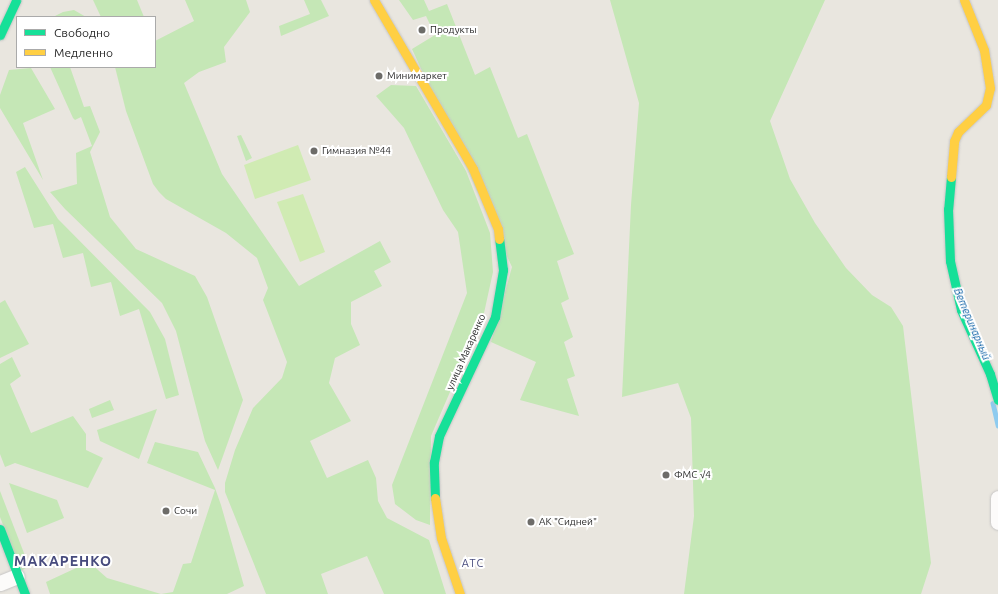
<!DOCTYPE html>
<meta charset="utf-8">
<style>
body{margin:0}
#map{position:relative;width:998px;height:594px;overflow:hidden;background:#e9e6df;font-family:Ubuntu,sans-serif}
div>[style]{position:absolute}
.green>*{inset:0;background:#c5e7b6}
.pitch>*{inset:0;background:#d0ebb3}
.stream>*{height:4.5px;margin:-2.25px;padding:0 2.25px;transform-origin:2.25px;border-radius:2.25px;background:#8ecbef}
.roads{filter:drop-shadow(0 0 1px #c6c5c5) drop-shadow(0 0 1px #c6c5c5)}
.street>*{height:15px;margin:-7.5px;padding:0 7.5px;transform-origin:7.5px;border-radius:7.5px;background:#fcfbfa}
.fast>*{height:9px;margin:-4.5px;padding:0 4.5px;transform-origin:4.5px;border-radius:4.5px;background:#16e098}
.slow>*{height:9px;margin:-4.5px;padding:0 4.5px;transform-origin:4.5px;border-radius:4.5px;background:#ffcf43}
.dots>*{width:11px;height:11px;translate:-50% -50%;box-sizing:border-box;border:2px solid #fff;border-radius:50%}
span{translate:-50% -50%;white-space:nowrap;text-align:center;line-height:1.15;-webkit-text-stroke:4px #fff;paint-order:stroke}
.poi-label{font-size:10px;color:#2a2a2a}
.left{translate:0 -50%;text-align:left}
.street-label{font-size:10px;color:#2a2a2a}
.water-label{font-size:11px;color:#055ca3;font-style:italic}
.neighbourhood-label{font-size:11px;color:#474b7d;letter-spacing:1px}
.district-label{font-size:14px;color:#474b7d;font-weight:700;letter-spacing:1px}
.legend{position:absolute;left:16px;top:16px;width:140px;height:52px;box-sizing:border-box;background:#fff;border:1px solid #aaa;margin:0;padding:5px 7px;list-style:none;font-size:12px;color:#2a2a2a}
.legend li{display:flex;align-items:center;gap:8px;height:20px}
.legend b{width:20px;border:1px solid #aaa}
</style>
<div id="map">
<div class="green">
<div style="clip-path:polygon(93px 0,137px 0,144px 17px,101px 17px)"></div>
<div style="clip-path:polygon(185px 0,246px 0,250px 12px,224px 47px,226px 62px,199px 72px,184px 83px,222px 174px,299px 286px,380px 241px,391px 262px,374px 271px,382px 286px,351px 302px,351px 324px,360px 345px,335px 358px,329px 383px,351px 421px,310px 441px,327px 478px,368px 460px,376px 478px,378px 501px,387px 518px,429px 540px,446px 594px,384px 594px,367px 556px,321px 574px,328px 594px,266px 594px,225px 492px,225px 483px,235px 450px,253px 408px,282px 378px,287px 362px,263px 300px,268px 288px,257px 258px,226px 233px,166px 199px,159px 192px,153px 184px,126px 111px,115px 67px,155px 67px,155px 41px,194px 21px)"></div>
<div style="clip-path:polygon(304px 0,321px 0,329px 16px,281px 36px,279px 26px,310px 14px)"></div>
<div style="clip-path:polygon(399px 0,424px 0,429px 11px,447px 4px,475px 75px,490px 67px,518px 138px,527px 134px,574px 254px,557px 261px,569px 299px,561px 303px,573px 337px,564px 342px,575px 376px,567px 379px,579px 416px,520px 400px,536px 362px,491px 342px,512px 267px,412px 49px,435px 35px,426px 16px,413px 20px)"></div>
<div style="clip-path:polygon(610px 0,825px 0,770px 121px,790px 179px,815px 223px,846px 268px,872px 295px,891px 307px,903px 326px,931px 563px,921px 594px,684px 594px,694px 516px,691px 418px,678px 383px,622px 397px,631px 205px,639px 103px)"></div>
<div style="clip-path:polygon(74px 10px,86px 17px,53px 17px,63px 12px)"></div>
<div style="clip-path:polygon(50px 67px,70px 67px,84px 107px,90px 106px,100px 132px,90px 152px,110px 217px,136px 249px,195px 276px,207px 297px,243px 400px,218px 470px,205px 441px,176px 331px,162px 303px,65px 209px,50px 192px,77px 184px,76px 153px,92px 146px,81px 117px,75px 120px,73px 118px)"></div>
<div style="clip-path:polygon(31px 68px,55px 109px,23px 123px,43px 180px,0 108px,0 95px,9px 70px)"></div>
<div style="clip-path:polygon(391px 85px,416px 86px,466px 171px,490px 233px,493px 272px,484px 313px,431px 436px,430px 525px,416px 520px,395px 504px,392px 485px,467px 293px,458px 232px,443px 210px,404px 128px,376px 96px)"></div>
<div style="clip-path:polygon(241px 135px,252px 158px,246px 161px,237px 136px)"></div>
<div style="clip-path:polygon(25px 167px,58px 219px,150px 312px,165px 339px,179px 395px,166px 399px,139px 309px,120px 316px,111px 282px,91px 287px,83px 253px,63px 258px,53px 224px,34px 228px,16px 172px)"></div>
<div style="clip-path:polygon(5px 300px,29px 344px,0 358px,0 303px)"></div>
<div style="clip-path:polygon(12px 357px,21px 376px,10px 384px,31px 433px,73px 416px,86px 434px,86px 450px,103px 458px,88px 488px,15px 463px,5px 467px,0 454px,0 364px)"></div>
<div style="clip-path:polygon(110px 400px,114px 410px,92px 418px,89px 409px)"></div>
<div style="clip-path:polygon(157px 409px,139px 459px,100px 441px,97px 430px)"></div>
<div style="clip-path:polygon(155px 442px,198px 452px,215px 488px,221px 505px,244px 586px,227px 594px,50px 594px,46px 582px,89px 562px,107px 578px,161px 594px,173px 592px,183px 564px,191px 563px,215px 490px,147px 463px)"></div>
<div style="clip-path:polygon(9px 483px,57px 500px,64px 518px,27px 533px)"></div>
<div style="clip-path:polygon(0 491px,29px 566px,21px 571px,0 517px)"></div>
</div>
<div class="pitch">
<div style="clip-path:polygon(298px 145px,311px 180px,255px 199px,244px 165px)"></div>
<div style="clip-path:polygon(303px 194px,325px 252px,300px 262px,277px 202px)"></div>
</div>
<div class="stream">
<div style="left:993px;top:403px;width:23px;rotate:77deg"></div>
</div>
<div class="roads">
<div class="street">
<div style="left:998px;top:498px;width:24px;rotate:90deg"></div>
<div style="left:0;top:583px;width:18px;rotate:-22deg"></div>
</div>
<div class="fast">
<div style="left:0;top:35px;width:38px;rotate:-65deg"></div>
<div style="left:951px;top:177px;width:32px;rotate:95deg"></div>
<div style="left:948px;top:209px;width:52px;rotate:87.8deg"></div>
<div style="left:950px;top:261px;width:50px;rotate:77.3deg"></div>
<div style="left:961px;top:310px;width:70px;rotate:65.6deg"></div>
<div style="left:990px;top:374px;width:27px;rotate:73deg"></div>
<div style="left:435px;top:498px;width:36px;rotate:-92deg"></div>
<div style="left:434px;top:462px;width:26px;rotate:-79deg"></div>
<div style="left:439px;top:436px;width:132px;rotate:-64.8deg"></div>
<div style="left:495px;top:317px;width:48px;rotate:-80.3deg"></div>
<div style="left:503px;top:270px;width:31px;rotate:-97deg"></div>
<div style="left:0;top:529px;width:70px;rotate:69deg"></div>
</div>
<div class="slow">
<div style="left:374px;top:0;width:196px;rotate:59.6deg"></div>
<div style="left:473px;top:169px;width:65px;rotate:67.4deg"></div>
<div style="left:498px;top:229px;width:10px;rotate:84deg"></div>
<div style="left:951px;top:177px;width:36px;rotate:-85deg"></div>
<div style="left:954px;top:141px;width:10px;rotate:-66deg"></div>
<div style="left:958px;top:132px;width:39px;rotate:-44deg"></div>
<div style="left:986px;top:105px;width:17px;rotate:-77deg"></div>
<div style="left:990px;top:88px;width:38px;rotate:-99deg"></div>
<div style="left:984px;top:50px;width:54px;rotate:-111.8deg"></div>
<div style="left:435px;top:498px;width:40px;rotate:81.5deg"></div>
<div style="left:441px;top:538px;width:59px;rotate:71.3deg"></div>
</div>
</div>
<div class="dots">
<div style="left:422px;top:30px;background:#6d6c69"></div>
<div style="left:379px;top:76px;background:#6d6c69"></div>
<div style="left:314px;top:151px;background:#6d6c69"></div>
<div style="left:666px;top:475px;background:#6d6c69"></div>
<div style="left:166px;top:511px;background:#6d6c69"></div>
<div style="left:531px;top:522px;background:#6d6c69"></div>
</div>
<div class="poi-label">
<span class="left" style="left:430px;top:30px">Продукты</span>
<span class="left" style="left:387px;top:76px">Минимаркет</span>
<span class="left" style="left:322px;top:151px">Гимназия №44</span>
<span class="left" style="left:674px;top:475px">ФМС √4</span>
<span class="left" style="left:174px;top:511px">Сочи</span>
<span class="left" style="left:539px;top:522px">АК "Сидней"</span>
</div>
<div class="street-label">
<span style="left:466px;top:352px;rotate:-66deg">улица Макаренко</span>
</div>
<div class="water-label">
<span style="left:972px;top:324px;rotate:67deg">Ветеринарный</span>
</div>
<div class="neighbourhood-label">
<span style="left:473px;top:563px">АТС</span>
</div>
<div class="district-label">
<span style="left:63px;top:561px">МАКАРЕНКО</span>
</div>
<ul class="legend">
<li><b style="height:5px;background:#16e098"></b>Свободно</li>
<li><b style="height:5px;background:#ffcf43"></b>Медленно</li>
</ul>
</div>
